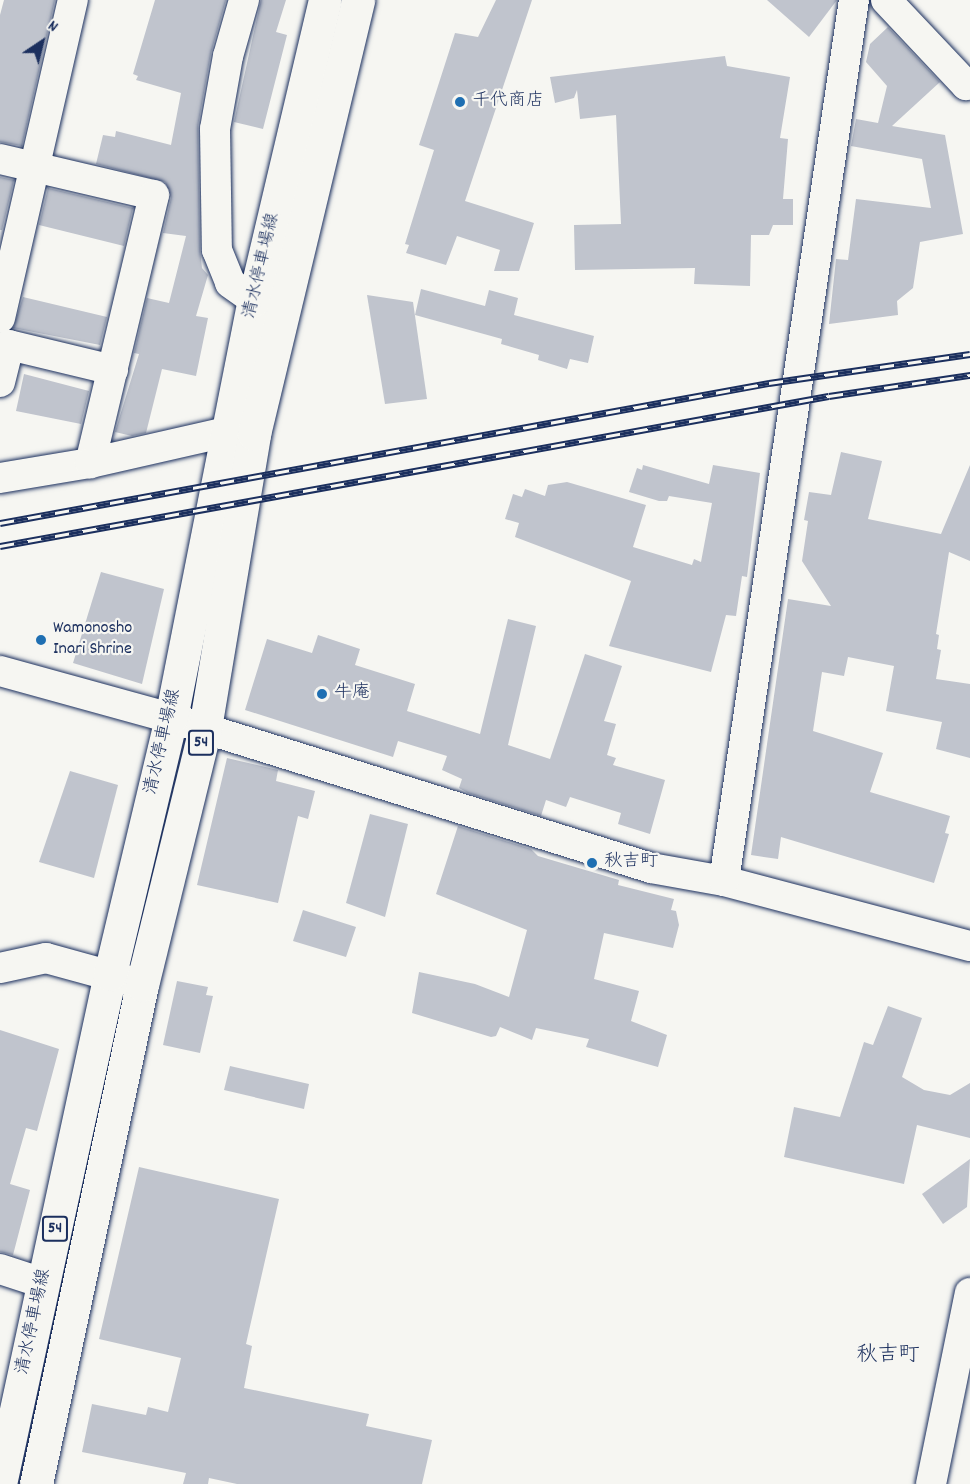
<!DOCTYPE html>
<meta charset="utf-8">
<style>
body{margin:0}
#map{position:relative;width:970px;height:1484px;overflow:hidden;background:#f6f6f2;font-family:Dekko,"Klee One",sans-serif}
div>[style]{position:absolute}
.building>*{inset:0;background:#c0c4cd}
.roads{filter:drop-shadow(0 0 2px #1b2f5e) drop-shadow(0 0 2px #1b2f5e)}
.minor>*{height:30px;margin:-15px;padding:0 15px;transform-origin:15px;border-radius:15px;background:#f6f6f2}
.major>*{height:33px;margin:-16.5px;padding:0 16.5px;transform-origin:16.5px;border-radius:16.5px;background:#f6f6f2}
.rail>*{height:7px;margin-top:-3.5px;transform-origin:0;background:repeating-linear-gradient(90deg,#f6f6f2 0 14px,#1b2f5e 0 28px);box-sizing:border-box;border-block:2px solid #1b2f5e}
.dots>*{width:16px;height:16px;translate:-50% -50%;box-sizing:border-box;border:3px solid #f6f6f2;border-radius:50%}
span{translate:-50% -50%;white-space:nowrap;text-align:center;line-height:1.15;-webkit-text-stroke:4.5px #f6f6f2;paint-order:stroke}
.shield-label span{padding:2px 4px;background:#f6f6f2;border:2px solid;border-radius:4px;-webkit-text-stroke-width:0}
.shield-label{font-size:16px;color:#1b2f5e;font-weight:700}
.poi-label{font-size:18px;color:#1b2f5e}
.left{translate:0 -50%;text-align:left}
.street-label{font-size:18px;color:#1b2f5e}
.quarter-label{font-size:21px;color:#1b2f5e}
.north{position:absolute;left:12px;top:12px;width:60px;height:60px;-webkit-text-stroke:4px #f6f6f2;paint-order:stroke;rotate:35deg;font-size:16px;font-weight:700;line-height:24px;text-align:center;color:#1b2f5e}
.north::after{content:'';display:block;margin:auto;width:21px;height:27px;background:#1b2f5e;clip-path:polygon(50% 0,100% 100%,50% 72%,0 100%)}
</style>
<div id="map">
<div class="building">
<div style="clip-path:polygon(4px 0,55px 0,22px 146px,0 142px,0 15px)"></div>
<div style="clip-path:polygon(155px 0,226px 0,211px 53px,198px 126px,200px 250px,202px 268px,208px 275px,196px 316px,208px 318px,196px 376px,162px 369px,146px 433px,132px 436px,115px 432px,139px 354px,134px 353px,147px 298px,169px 303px,186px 236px,163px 233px,171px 198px,165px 182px,96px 164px,103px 135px,115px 137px,116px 131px,171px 145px,181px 93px,136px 80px,138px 76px,133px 74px)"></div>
<div style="clip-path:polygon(261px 0,286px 0,276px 32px,287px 35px,263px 129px,234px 122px)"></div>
<div style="clip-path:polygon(496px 0,532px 0,465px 201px,534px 223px,519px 271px,494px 271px,500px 250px,457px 236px,446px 265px,406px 253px,409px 245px,405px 244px,434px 150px,419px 145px,455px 33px,478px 37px)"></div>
<div style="clip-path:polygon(767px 0,837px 0,809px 37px)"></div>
<div style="clip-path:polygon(888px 27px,940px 82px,892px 126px,945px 135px,963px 234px,920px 242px,913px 288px,897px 301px,898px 315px,829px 324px,836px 259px,848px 260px,856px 199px,931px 208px,922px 159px,851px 146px,856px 119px,878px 123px,887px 86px,866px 62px,870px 44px)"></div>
<div style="clip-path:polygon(725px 56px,727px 66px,790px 77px,780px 138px,788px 139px,783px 199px,793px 199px,793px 225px,773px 225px,769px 235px,751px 235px,750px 286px,694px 284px,695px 268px,575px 270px,574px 225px,621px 224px,616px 115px,580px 119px,577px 90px,574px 98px,555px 103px,550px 77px)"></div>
<div style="clip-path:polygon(0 177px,14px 180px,2px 230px,0 230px)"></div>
<div style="clip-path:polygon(48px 188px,133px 208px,124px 246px,39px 225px)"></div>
<div style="clip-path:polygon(421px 289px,485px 306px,489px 290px,518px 298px,514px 315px,594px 336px,588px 363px,570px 359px,567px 369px,538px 360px,539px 355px,501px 344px,502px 339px,415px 315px)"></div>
<div style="clip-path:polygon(367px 295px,413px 302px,427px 399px,385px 404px)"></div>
<div style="clip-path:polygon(23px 297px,107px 317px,100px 345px,13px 328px)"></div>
<div style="clip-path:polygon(24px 374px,89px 391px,81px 424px,16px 411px)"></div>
<div style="clip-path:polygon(841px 452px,882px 461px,868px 519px,941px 534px,970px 465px,970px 561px,949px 552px,936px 634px,939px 635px,937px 649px,941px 650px,936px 679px,970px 684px,970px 758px,936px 749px,942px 722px,886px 711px,894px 666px,848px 657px,844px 676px,822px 672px,813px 731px,883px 753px,870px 792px,950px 816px,945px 833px,949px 834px,934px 883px,781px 837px,778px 859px,751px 855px,788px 599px,831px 606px,802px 561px,808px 521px,804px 520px,809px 492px,831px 495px)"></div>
<div style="clip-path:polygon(643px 465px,709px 484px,713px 465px,760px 473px,747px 577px,742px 576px,736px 616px,726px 615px,711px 672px,609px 646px,631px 581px,515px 537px,519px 523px,505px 519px,513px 494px,522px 497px,525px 489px,545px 496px,548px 485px,567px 482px,646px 505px,633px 547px,692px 565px,694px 559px,701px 562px,712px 503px,669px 496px,667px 501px,659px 501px,629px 492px,637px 468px,642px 470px)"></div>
<div style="clip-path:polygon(101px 572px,164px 589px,142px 684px,73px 663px)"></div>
<div style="clip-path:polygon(508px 619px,536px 626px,508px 745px,550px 759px,585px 654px,622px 666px,604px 721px,616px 724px,607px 755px,616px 758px,613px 765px,665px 780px,650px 834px,618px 824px,621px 813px,570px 797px,566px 807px,546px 800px,541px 816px,468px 793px,459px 788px,462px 779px,442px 770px,447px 756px,398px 741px,393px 757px,245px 710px,267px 639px,312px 653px,318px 635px,360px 649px,355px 665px,415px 684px,407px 711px,480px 734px)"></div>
<div style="clip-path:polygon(227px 758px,278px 770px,276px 781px,315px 791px,308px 819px,298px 816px,278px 903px,197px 885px)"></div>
<div style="clip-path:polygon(70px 771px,118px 785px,94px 878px,39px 862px)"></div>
<div style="clip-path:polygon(370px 814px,408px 824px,385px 917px,346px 903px)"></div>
<div style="clip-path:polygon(458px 826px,531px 849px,538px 856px,619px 880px,618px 885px,674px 899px,671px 910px,676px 911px,679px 925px,673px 948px,604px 933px,594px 979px,639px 991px,631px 1021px,667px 1035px,658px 1067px,586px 1047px,589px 1039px,536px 1028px,532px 1040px,500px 1027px,496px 1036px,491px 1037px,412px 1013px,419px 972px,475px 984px,509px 997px,527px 930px,436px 894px)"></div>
<div style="clip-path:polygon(303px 910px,356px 927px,346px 957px,293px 941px)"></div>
<div style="clip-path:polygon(177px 981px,208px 987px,206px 995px,213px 996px,200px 1053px,163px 1045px)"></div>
<div style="clip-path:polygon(888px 1006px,922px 1018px,902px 1077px,924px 1090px,950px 1095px,970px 1083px,970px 1138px,917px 1125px,904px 1184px,784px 1157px,794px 1107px,840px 1117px,864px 1042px,873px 1045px)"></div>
<div style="clip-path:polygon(0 1030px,59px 1049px,37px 1131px,26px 1128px,10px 1184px,30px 1190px,13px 1255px,0 1252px)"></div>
<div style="clip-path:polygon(230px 1066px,309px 1084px,304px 1109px,224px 1090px)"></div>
<div style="clip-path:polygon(970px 1159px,967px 1207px,943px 1224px,922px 1194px)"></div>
<div style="clip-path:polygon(139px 1167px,279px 1199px,246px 1344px,252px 1346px,244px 1388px,369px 1414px,366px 1426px,432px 1440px,422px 1484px,237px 1484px,209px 1478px,208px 1484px,183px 1484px,186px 1473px,82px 1452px,92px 1404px,146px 1415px,148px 1407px,168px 1412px,181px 1358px,99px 1339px)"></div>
</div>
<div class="roads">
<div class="minor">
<div style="left:244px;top:0;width:58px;rotate:105.9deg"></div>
<div style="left:228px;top:56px;width:74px;rotate:100.1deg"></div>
<div style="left:215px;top:129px;width:121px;rotate:89.1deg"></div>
<div style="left:217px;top:250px;width:35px;rotate:68deg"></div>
<div style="left:230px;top:283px;width:29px;rotate:35deg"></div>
<div style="left:886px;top:0;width:117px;rotate:46.7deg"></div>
<div style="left:966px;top:85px;width:4px;rotate:-27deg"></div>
<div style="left:0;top:159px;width:158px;rotate:13.2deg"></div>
<div style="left:154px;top:195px;width:276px;rotate:103.4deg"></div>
<div style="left:0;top:318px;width:326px;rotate:-77.1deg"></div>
<div style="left:0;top:382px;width:38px;rotate:-76deg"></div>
<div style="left:9px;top:345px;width:107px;rotate:13.5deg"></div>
<div style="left:0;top:478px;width:91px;rotate:-9.5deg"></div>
<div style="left:90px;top:463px;width:139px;rotate:-12.8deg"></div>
<div style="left:0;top:671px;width:177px;rotate:15.4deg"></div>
<div style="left:171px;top:718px;width:503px;rotate:17.35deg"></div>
<div style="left:651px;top:868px;width:74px;rotate:10.1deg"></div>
<div style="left:724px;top:881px;width:254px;rotate:14.8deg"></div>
<div style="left:724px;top:881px;width:891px;rotate:-81.61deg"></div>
<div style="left:0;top:968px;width:47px;rotate:-12.3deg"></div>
<div style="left:46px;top:958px;width:90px;rotate:15.4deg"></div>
<div style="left:0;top:1269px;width:45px;rotate:18deg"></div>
<div style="left:931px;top:1484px;width:195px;rotate:-78.5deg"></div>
</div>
<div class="major">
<div style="left:0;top:1484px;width:522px;rotate:-77.83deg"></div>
<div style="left:110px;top:974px;width:263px;rotate:-76.6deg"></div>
<div style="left:171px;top:718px;width:426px;rotate:-78.8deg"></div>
<div style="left:254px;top:300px;width:308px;rotate:-76.7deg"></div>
<div style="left:36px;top:1484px;width:510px;rotate:-78.01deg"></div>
<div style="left:142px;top:985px;width:265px;rotate:-76.2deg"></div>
<div style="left:205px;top:728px;width:298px;rotate:-80.5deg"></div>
<div style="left:254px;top:434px;width:446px;rotate:-76.5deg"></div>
</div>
</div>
<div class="rail">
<div style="left:0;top:523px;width:782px;rotate:-10.32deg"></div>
<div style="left:769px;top:383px;width:203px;rotate:-8.2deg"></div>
<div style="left:0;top:546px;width:842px;rotate:-10.26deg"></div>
<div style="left:829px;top:396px;width:143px;rotate:-8.5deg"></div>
</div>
<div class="dots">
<div style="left:460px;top:102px;background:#1f6fb2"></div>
<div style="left:41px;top:640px;background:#1f6fb2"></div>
<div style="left:322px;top:694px;background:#1f6fb2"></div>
<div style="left:592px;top:863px;background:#1f6fb2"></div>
</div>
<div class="shield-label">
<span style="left:201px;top:743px">54</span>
<span style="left:55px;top:1229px">54</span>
</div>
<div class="poi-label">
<span class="left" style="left:472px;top:102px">千代商店</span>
<span class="left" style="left:53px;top:640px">Wamonosho<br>Inari Shrine</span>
<span class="left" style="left:334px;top:694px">牛庵</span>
<span class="left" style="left:604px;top:863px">秋吉町</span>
</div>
<div class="street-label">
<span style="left:263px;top:266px;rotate:-77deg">清水停車場線</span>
<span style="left:164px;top:742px;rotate:-77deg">清水停車場線</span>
<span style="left:35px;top:1322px;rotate:-78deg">清水停車場線</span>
</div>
<div class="quarter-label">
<span style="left:888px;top:1356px">秋吉町</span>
</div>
<div class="north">N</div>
</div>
